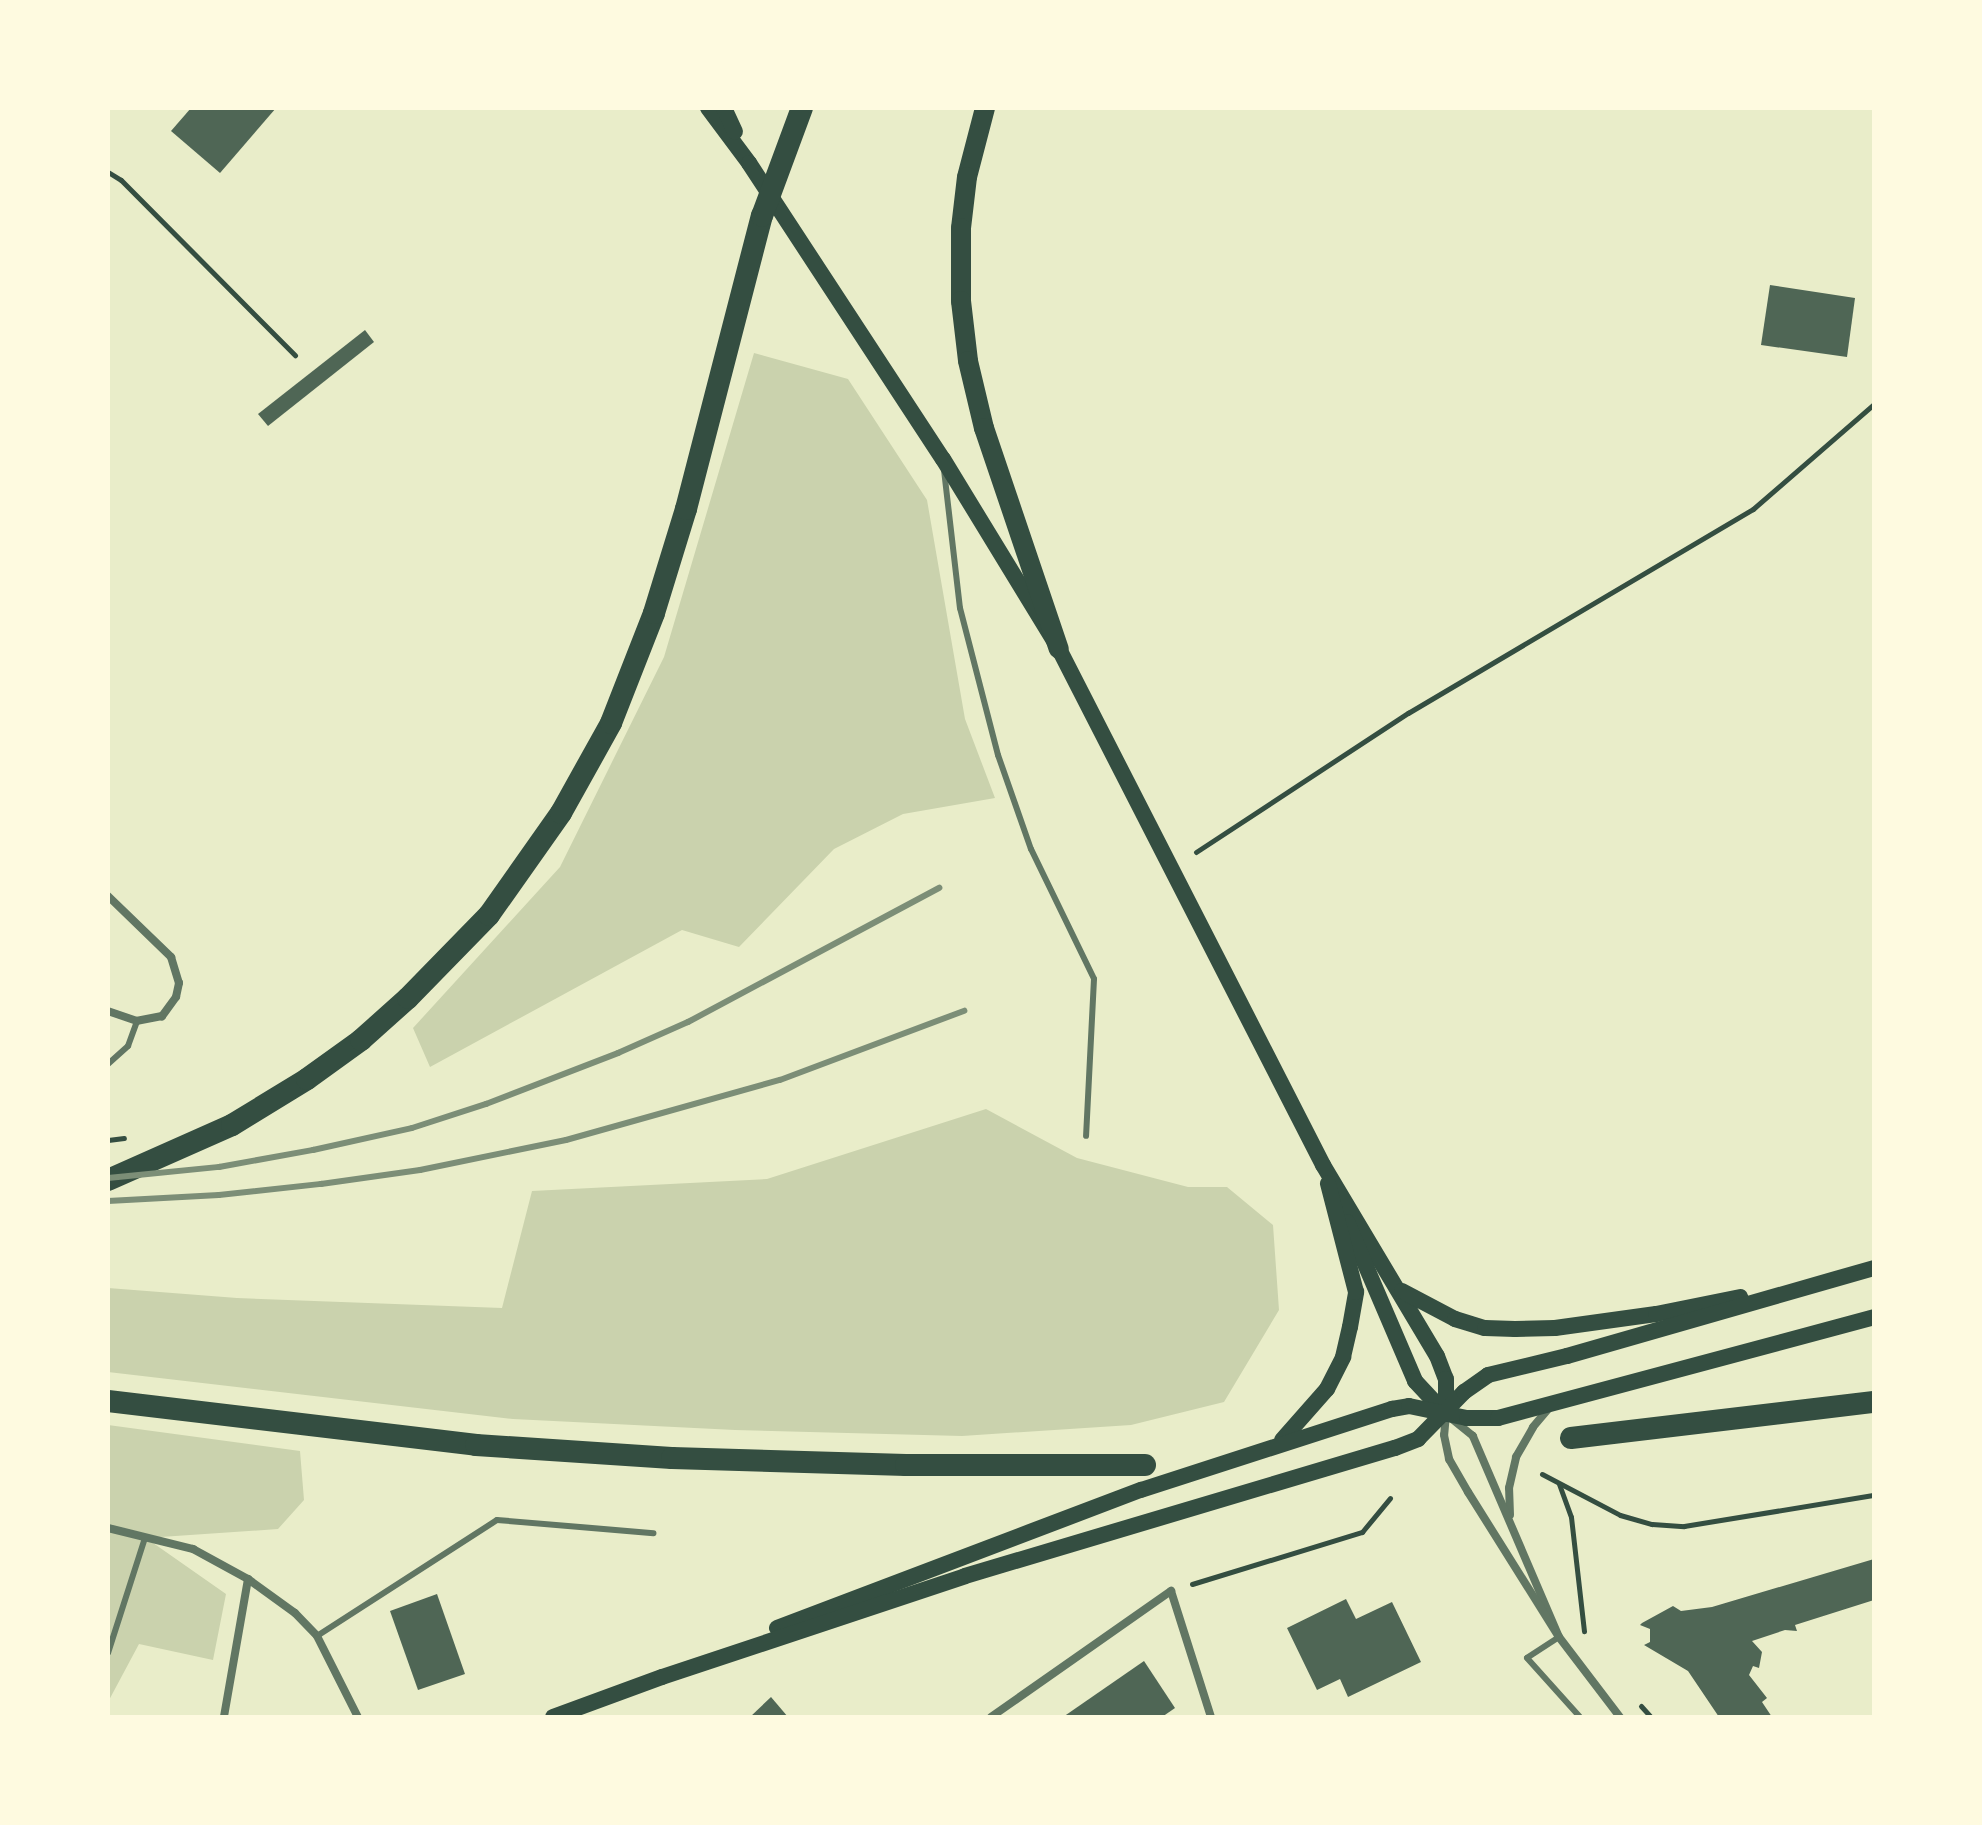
<!DOCTYPE html>
<style>
body{margin:0}
#map{position:relative;width:1982px;height:1825px;overflow:hidden;background:#e9edc9;font-family:Barlow,sans-serif}
div>[style]{position:absolute}
.green>*{inset:0;background:#cad2ad}
.building>*{inset:0;background:#4f6655}
.path>*{height:5px;margin:-2.5px;padding:0 2.5px;transform-origin:2.5px;border-radius:2.5px;background:#344e41}
.service>*{height:6px;margin:-3px;padding:0 3px;transform-origin:3px;border-radius:3px;background:#617663}
.minor>*{height:8px;margin:-4px;padding:0 4px;transform-origin:4px;border-radius:4px;background:#617663}
.secondary>*{height:16px;margin:-8px;padding:0 8px;transform-origin:8px;border-radius:8px;background:#344e41}
.primary>*{height:20px;margin:-10px;padding:0 10px;transform-origin:10px;border-radius:10px;background:#344e41}
.trunk>*{height:22px;margin:-11px;padding:0 11px;transform-origin:11px;border-radius:11px;background:#344e41}
.rail>*{height:6px;margin:-3px;padding:0 3px;transform-origin:3px;border-radius:3px;background:#7c8e77}
span{translate:-50% -50%;white-space:nowrap;text-align:center;line-height:1.15;-webkit-text-stroke:7px #fefae0;paint-order:stroke}
.frame{position:absolute;inset:0;border:110px solid #fefae0;pointer-events:none}
</style>
<div id="map">
<div class="green">
<div style="clip-path:polygon(754px 353px,848px 379px,927px 500px,965px 719px,995px 798px,903px 814px,834px 849px,739px 947px,682px 930px,430px 1067px,413px 1028px,560px 867px,664px 657px)"></div>
<div style="clip-path:polygon(986px 1109px,1077px 1158px,1188px 1187px,1227px 1187px,1273px 1225px,1279px 1310px,1224px 1402px,1131px 1425px,962px 1436px,735px 1430px,513px 1419px,108px 1372px,108px 1288px,237px 1298px,502px 1308px,532px 1191px,767px 1179px)"></div>
<div style="clip-path:polygon(108px 1425px,300px 1451px,304px 1500px,278px 1529px,146px 1538px,226px 1594px,213px 1660px,139px 1644px,108px 1702px)"></div>
</div>
<div class="building">
<div style="clip-path:polygon(191px 108px,276px 108px,220px 173px,171px 131px)"></div>
<div style="clip-path:polygon(1770px 285px,1855px 298px,1847px 357px,1761px 345px)"></div>
<div style="clip-path:polygon(365px 330px,374px 342px,268px 426px,258px 414px)"></div>
<div style="clip-path:polygon(1874px 1559px,1874px 1600px,1795px 1625px,1797px 1631px,1785px 1630px,1752px 1641px,1762px 1652px,1759px 1668px,1753px 1666px,1749px 1675px,1767px 1698px,1762px 1702px,1772px 1717px,1719px 1717px,1688px 1671px,1644px 1645px,1650px 1642px,1650px 1629px,1640px 1625px,1642px 1623px,1673px 1606px,1681px 1611px,1712px 1607px)"></div>
<div style="clip-path:polygon(437px 1594px,465px 1674px,418px 1690px,390px 1611px)"></div>
<div style="clip-path:polygon(1346px 1599px,1356px 1619px,1392px 1602px,1421px 1662px,1348px 1697px,1340px 1679px,1317px 1690px,1287px 1628px)"></div>
<div style="clip-path:polygon(1144px 1661px,1175px 1708px,1162px 1717px,1063px 1717px)"></div>
<div style="clip-path:polygon(771px 1697px,788px 1717px,750px 1717px)"></div>
</div>
<div class="path">
<div style="left:108px;top:172px;width:15px;rotate:32deg"></div>
<div style="left:121px;top:180px;width:247px;rotate:45.2deg"></div>
<div style="left:1196px;top:852px;width:254px;rotate:-33.3deg"></div>
<div style="left:1408px;top:713px;width:401px;rotate:-30.6deg"></div>
<div style="left:1753px;top:509px;width:160px;rotate:-41deg"></div>
<div style="left:108px;top:1140px;width:16px;rotate:-7deg"></div>
<div style="left:1542px;top:1474px;width:88px;rotate:27.7deg"></div>
<div style="left:1620px;top:1515px;width:33px;rotate:16deg"></div>
<div style="left:1652px;top:1524px;width:32px;rotate:4deg"></div>
<div style="left:1684px;top:1526px;width:193px;rotate:-9.3deg"></div>
<div style="left:1559px;top:1484px;width:35px;rotate:70deg"></div>
<div style="left:1571px;top:1517px;width:115px;rotate:83.5deg"></div>
<div style="left:1192px;top:1584px;width:178px;rotate:-17deg"></div>
<div style="left:1362px;top:1532px;width:44px;rotate:-50.5deg"></div>
<div style="left:1641px;top:1706px;width:15px;rotate:48deg"></div>
</div>
<div class="service">
<div style="left:944px;top:470px;width:139px;rotate:83.4deg"></div>
<div style="left:960px;top:608px;width:152px;rotate:75.5deg"></div>
<div style="left:998px;top:755px;width:100px;rotate:70.7deg"></div>
<div style="left:1031px;top:849px;width:144px;rotate:64.1deg"></div>
<div style="left:1094px;top:979px;width:157px;rotate:92.9deg"></div>
<div style="left:108px;top:1064px;width:27px;rotate:-42deg"></div>
<div style="left:128px;top:1046px;width:27px;rotate:-70deg"></div>
<div style="left:317px;top:1636px;width:214px;rotate:-32.8deg"></div>
<div style="left:497px;top:1520px;width:157px;rotate:4.8deg"></div>
<div style="left:1559px;top:1637px;width:38px;rotate:147deg"></div>
<div style="left:1527px;top:1658px;width:79px;rotate:48.1deg"></div>
<div style="left:108px;top:1653px;width:121px;rotate:-72.2deg"></div>
</div>
<div class="minor">
<div style="left:108px;top:896px;width:88px;rotate:44.1deg"></div>
<div style="left:171px;top:957px;width:27px;rotate:73deg"></div>
<div style="left:179px;top:983px;width:14px;rotate:102deg"></div>
<div style="left:176px;top:997px;width:24px;rotate:126deg"></div>
<div style="left:162px;top:1016px;width:25px;rotate:169deg"></div>
<div style="left:137px;top:1021px;width:31px;rotate:-161deg"></div>
<div style="left:1510px;top:1515px;width:27px;rotate:-92deg"></div>
<div style="left:1509px;top:1488px;width:32px;rotate:-77deg"></div>
<div style="left:1516px;top:1457px;width:34px;rotate:-60deg"></div>
<div style="left:1533px;top:1427px;width:25px;rotate:-50deg"></div>
<div style="left:108px;top:1528px;width:88px;rotate:13.9deg"></div>
<div style="left:193px;top:1549px;width:63px;rotate:28.6deg"></div>
<div style="left:248px;top:1579px;width:140px;rotate:99.9deg"></div>
<div style="left:248px;top:1579px;width:58px;rotate:35.9deg"></div>
<div style="left:295px;top:1613px;width:32px;rotate:46deg"></div>
<div style="left:317px;top:1636px;width:91px;rotate:63.2deg"></div>
<div style="left:1559px;top:1637px;width:219px;rotate:-113.2deg"></div>
<div style="left:1473px;top:1436px;width:35px;rotate:-141deg"></div>
<div style="left:1446px;top:1414px;width:21px;rotate:95deg"></div>
<div style="left:1444px;top:1435px;width:25px;rotate:78deg"></div>
<div style="left:1449px;top:1459px;width:38px;rotate:60deg"></div>
<div style="left:1468px;top:1492px;width:171px;rotate:57.9deg"></div>
<div style="left:1559px;top:1637px;width:101px;rotate:52.7deg"></div>
<div style="left:991px;top:1717px;width:220px;rotate:-35deg"></div>
<div style="left:1171px;top:1591px;width:132px;rotate:72.4deg"></div>
</div>
<div class="secondary">
<div style="left:708px;top:108px;width:69px;rotate:53.3deg"></div>
<div style="left:749px;top:163px;width:354px;rotate:56.8deg"></div>
<div style="left:943px;top:459px;width:223px;rotate:58.6deg"></div>
<div style="left:1059px;top:649px;width:580px;rotate:62.9deg"></div>
<div style="left:1323px;top:1165px;width:222px;rotate:59.2deg"></div>
<div style="left:1437px;top:1356px;width:25px;rotate:69deg"></div>
<div style="left:1446px;top:1379px;width:35px;rotate:90deg"></div>
<div style="left:724px;top:108px;width:26px;rotate:65deg"></div>
<div style="left:1347px;top:1222px;width:173px;rotate:66.8deg"></div>
<div style="left:1415px;top:1381px;width:40px;rotate:47deg"></div>
<div style="left:1402px;top:1291px;width:60px;rotate:27.8deg"></div>
<div style="left:1455px;top:1319px;width:31px;rotate:17deg"></div>
<div style="left:1485px;top:1328px;width:30px;rotate:2deg"></div>
<div style="left:1515px;top:1329px;width:40px;rotate:-1.4deg"></div>
<div style="left:1555px;top:1328px;width:102px;rotate:-7.9deg"></div>
<div style="left:1656px;top:1314px;width:86px;rotate:-11.4deg"></div>
<div style="left:1282px;top:1440px;width:68px;rotate:-48.6deg"></div>
<div style="left:1327px;top:1389px;width:36px;rotate:-63deg"></div>
<div style="left:1343px;top:1357px;width:31px;rotate:-77deg"></div>
<div style="left:1350px;top:1327px;width:36px;rotate:-80deg"></div>
<div style="left:1356px;top:1292px;width:112px;rotate:-104.5deg"></div>
<div style="left:777px;top:1628px;width:389px;rotate:-20.8deg"></div>
<div style="left:1141px;top:1490px;width:264px;rotate:-17.9deg"></div>
<div style="left:1392px;top:1409px;width:17px;rotate:-10deg"></div>
<div style="left:1409px;top:1406px;width:59px;rotate:11.7deg"></div>
<div style="left:1467px;top:1418px;width:31px"></div>
<div style="left:1498px;top:1418px;width:389px;rotate:-15deg"></div>
<div style="left:553px;top:1717px;width:116px;rotate:-20.2deg"></div>
<div style="left:662px;top:1677px;width:319px;rotate:-18.4deg"></div>
<div style="left:965px;top:1576px;width:449px;rotate:-16.6deg"></div>
<div style="left:1395px;top:1448px;width:25px;rotate:-21deg"></div>
<div style="left:1418px;top:1439px;width:66px;rotate:-45.6deg"></div>
<div style="left:1464px;top:1392px;width:29px;rotate:-35deg"></div>
<div style="left:1488px;top:1375px;width:81px;rotate:-13.5deg"></div>
<div style="left:1567px;top:1356px;width:319px;rotate:-16deg"></div>
</div>
<div class="primary">
<div style="left:985px;top:108px;width:71px;rotate:104.6deg"></div>
<div style="left:967px;top:177px;width:51px;rotate:96.7deg"></div>
<div style="left:961px;top:228px;width:73px;rotate:90deg"></div>
<div style="left:961px;top:301px;width:60px;rotate:83.3deg"></div>
<div style="left:968px;top:361px;width:69px;rotate:76.6deg"></div>
<div style="left:984px;top:428px;width:233px;rotate:71.3deg"></div>
</div>
<div class="trunk">
<div style="left:108px;top:1180px;width:136px;rotate:-23.9deg"></div>
<div style="left:232px;top:1125px;width:88px;rotate:-31.5deg"></div>
<div style="left:307px;top:1079px;width:67px;rotate:-35.8deg"></div>
<div style="left:361px;top:1040px;width:63px;rotate:-41.8deg"></div>
<div style="left:408px;top:998px;width:116px;rotate:-45.7deg"></div>
<div style="left:489px;top:915px;width:125px;rotate:-54.8deg"></div>
<div style="left:561px;top:813px;width:103px;rotate:-60.9deg"></div>
<div style="left:611px;top:723px;width:118px;rotate:-68.6deg"></div>
<div style="left:654px;top:613px;width:109px;rotate:-72.9deg"></div>
<div style="left:686px;top:509px;width:303px;rotate:-75.5deg"></div>
<div style="left:762px;top:216px;width:115px;rotate:-69.7deg"></div>
<div style="left:108px;top:1401px;width:371px;rotate:6.8deg"></div>
<div style="left:476px;top:1445px;width:196px;rotate:3.8deg"></div>
<div style="left:672px;top:1458px;width:234px;rotate:1.7deg"></div>
<div style="left:906px;top:1465px;width:239px"></div>
<div style="left:1571px;top:1438px;width:305px;rotate:-6.8deg"></div>
</div>
<div class="rail">
<div style="left:108px;top:1178px;width:112px;rotate:-5.7deg"></div>
<div style="left:219px;top:1167px;width:96px;rotate:-10.3deg"></div>
<div style="left:313px;top:1150px;width:101px;rotate:-12.5deg"></div>
<div style="left:412px;top:1128px;width:78px;rotate:-18deg"></div>
<div style="left:486px;top:1104px;width:142px;rotate:-21.1deg"></div>
<div style="left:618px;top:1053px;width:77px;rotate:-23.9deg"></div>
<div style="left:688px;top:1022px;width:285px;rotate:-28.1deg"></div>
<div style="left:108px;top:1201px;width:111px;rotate:-3.1deg"></div>
<div style="left:219px;top:1195px;width:103px;rotate:-6.2deg"></div>
<div style="left:321px;top:1184px;width:100px;rotate:-8deg"></div>
<div style="left:420px;top:1170px;width:149px;rotate:-11.6deg"></div>
<div style="left:566px;top:1140px;width:222px;rotate:-15.7deg"></div>
<div style="left:780px;top:1080px;width:197px;rotate:-20.6deg"></div>
</div>
<div class="frame"></div>
</div>
